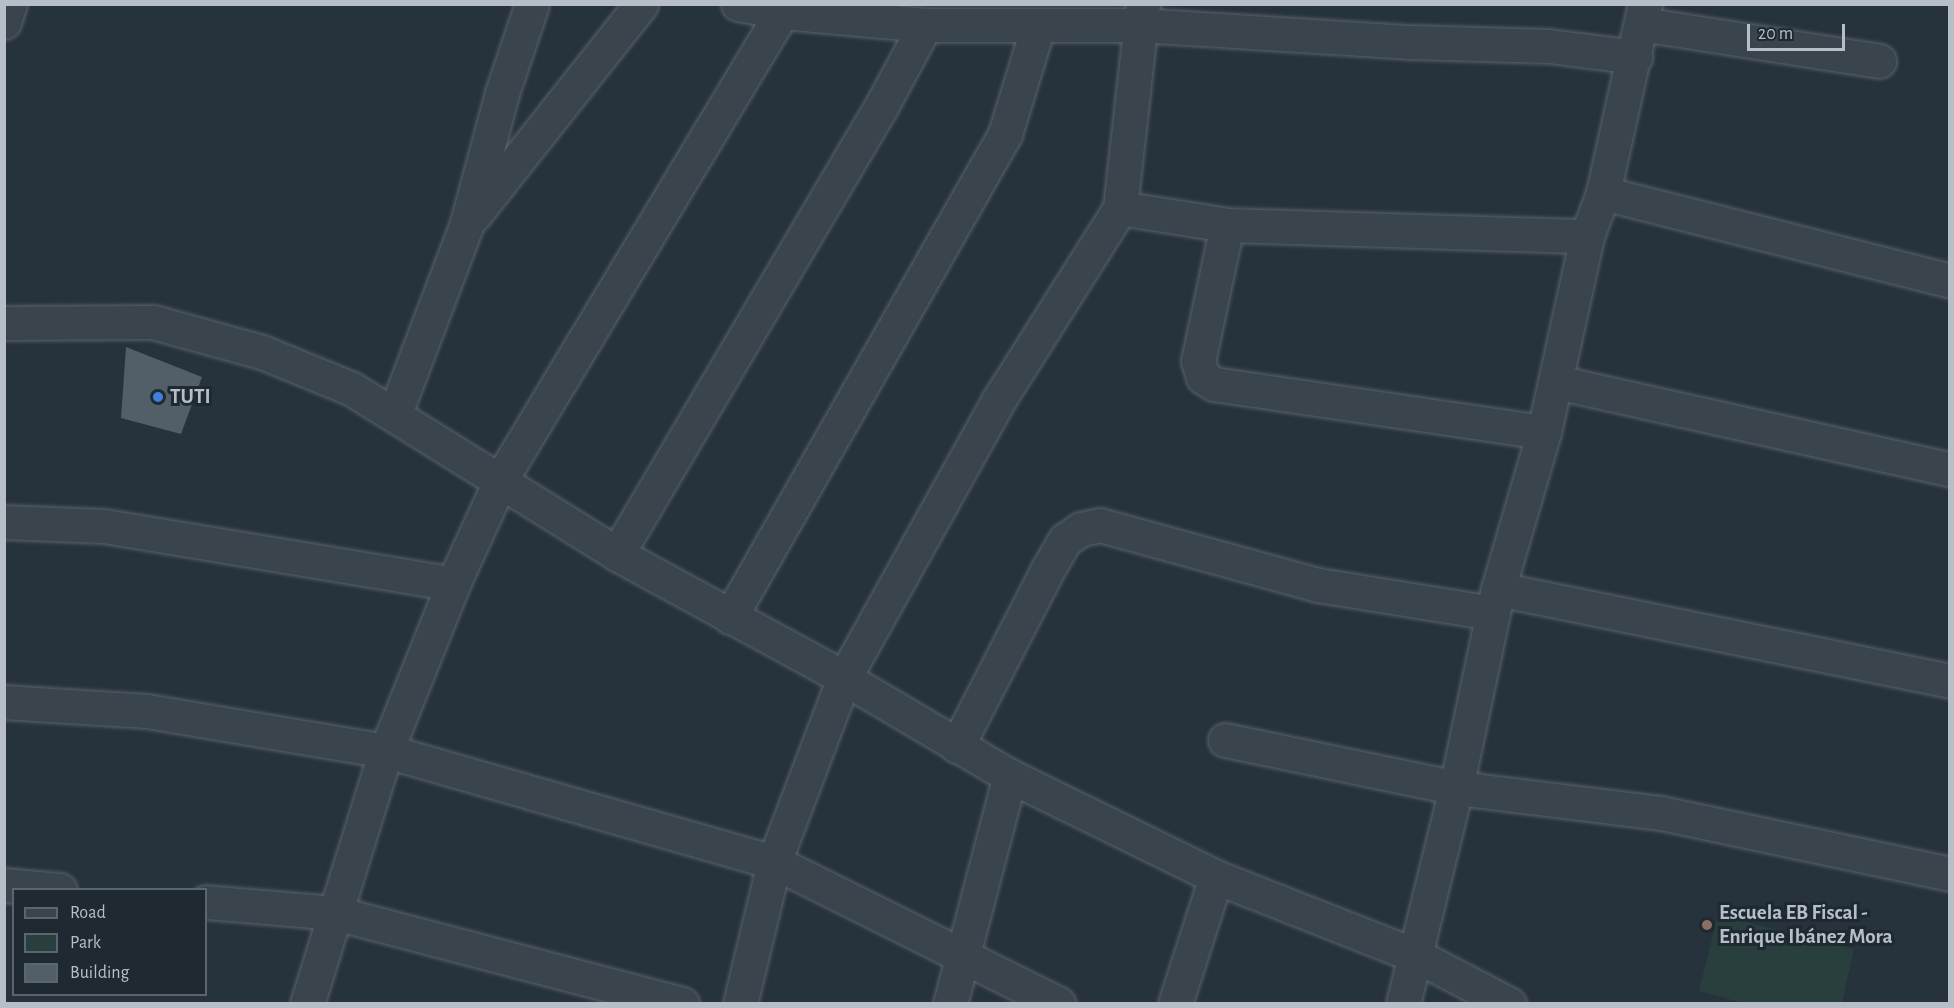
<!DOCTYPE html>
<meta charset="utf-8">
<style>
body{margin:0}
#map{position:relative;width:1954px;height:1008px;overflow:hidden;background:#26323c;font-family:"Alegreya Sans",sans-serif}
div>[style]{position:absolute}
.green>*{inset:0;background:#293f3e}
.building>*{inset:0;background:#525f69}
.roads{filter:drop-shadow(0 0 2px #58626a) drop-shadow(0 0 2px #58626a)}
.minor>*{height:33px;margin:-16.5px;padding:0 16.5px;transform-origin:16.5px;border-radius:16.5px;background:#3a444c}
.dots>*{width:16px;height:16px;translate:-50% -50%;box-sizing:border-box;border:3px solid #1f2931;border-radius:50%}
span{translate:-50% -50%;white-space:nowrap;text-align:center;line-height:1.15;-webkit-text-stroke:6px #1f2931;paint-order:stroke}
.poi-label{font-size:21px;color:#b6bfc7;font-weight:700}
.left{translate:0 -50%;text-align:left}
.frame{position:absolute;inset:0;border:6px solid #b6bfc7;pointer-events:none}
.legend{position:absolute;left:12px;top:888px;width:195px;height:108px;box-sizing:border-box;background:#1f2931;border:2px solid #5b656d;margin:0;padding:8px 10px;list-style:none;font-size:18px;color:#b6bfc7}
.legend li{display:flex;align-items:center;gap:12px;height:30px}
.legend b{width:30px;border:2px solid #5b656d}
.scale{position:absolute;left:1747px;top:24px;width:98px;height:27px;box-sizing:border-box;border:3px solid #b6bfc7;border-top:0;padding-left:8px;font-size:18px;line-height:21px;white-space:nowrap;color:#b6bfc7;-webkit-text-stroke:4px #1f2931;paint-order:stroke}
</style>
<div id="map">
<div class="green">
<div style="clip-path:polygon(1718px 915px,1854px 949px,1842px 1003px,1743px 1003px,1699px 991px)"></div>
</div>
<div class="building">
<div style="clip-path:polygon(126px 347px,202px 377px,181px 434px,121px 418px)"></div>
</div>
<div class="roads">
<div class="minor">
<div style="left:738px;top:4px;width:45px;rotate:10.3deg"></div>
<div style="left:782px;top:12px;width:144px;rotate:5.2deg"></div>
<div style="left:925px;top:25px;width:214px"></div>
<div style="left:1139px;top:25px;width:273px;rotate:3.6deg"></div>
<div style="left:1411px;top:42px;width:138px;rotate:1.7deg"></div>
<div style="left:1549px;top:46px;width:87px;rotate:7.3deg"></div>
<div style="left:4px;top:22px;width:19px;rotate:-72deg"></div>
<div style="left:1641px;top:24px;width:241px;rotate:8.8deg"></div>
<div style="left:1603px;top:193px;width:358px;rotate:14.2deg"></div>
<div style="left:1120px;top:208px;width:108px;rotate:9deg"></div>
<div style="left:1227px;top:225px;width:360px;rotate:1.8deg"></div>
<div style="left:474px;top:215px;width:269px;rotate:-51.6deg"></div>
<div style="left:1227px;top:225px;width:139px;rotate:102deg"></div>
<div style="left:1198px;top:361px;width:17px;rotate:73deg"></div>
<div style="left:1203px;top:377px;width:13px;rotate:32deg"></div>
<div style="left:1214px;top:384px;width:333px;rotate:8.3deg"></div>
<div style="left:4px;top:323px;width:149px;rotate:-0.4deg"></div>
<div style="left:153px;top:322px;width:113px;rotate:15.4deg"></div>
<div style="left:262px;top:352px;width:97px;rotate:22.3deg"></div>
<div style="left:352px;top:389px;width:312px;rotate:31.9deg"></div>
<div style="left:617px;top:554px;width:259px;rotate:28.6deg"></div>
<div style="left:844px;top:678px;width:193px;rotate:30.6deg"></div>
<div style="left:1010px;top:776px;width:229px;rotate:26.1deg"></div>
<div style="left:1216px;top:877px;width:216px;rotate:21.5deg"></div>
<div style="left:1417px;top:956px;width:104px;rotate:27.6deg"></div>
<div style="left:1556px;top:382px;width:403px;rotate:12.5deg"></div>
<div style="left:395px;top:413px;width:203px;rotate:-69.2deg"></div>
<div style="left:467px;top:223px;width:135px;rotate:-74.9deg"></div>
<div style="left:502px;top:93px;width:94px;rotate:-71.4deg"></div>
<div style="left:4px;top:522px;width:100px;rotate:2.3deg"></div>
<div style="left:104px;top:526px;width:354px;rotate:9.4deg"></div>
<div style="left:617px;top:554px;width:521px;rotate:-59.45deg"></div>
<div style="left:882px;top:105px;width:91px;rotate:-61.7deg"></div>
<div style="left:1498px;top:589px;width:461px;rotate:11.5deg"></div>
<div style="left:730px;top:617px;width:556px;rotate:-60.34deg"></div>
<div style="left:1005px;top:134px;width:112px;rotate:-72.9deg"></div>
<div style="left:4px;top:702px;width:143px;rotate:3.6deg"></div>
<div style="left:147px;top:711px;width:242px;rotate:9.5deg"></div>
<div style="left:386px;top:751px;width:404px;rotate:16deg"></div>
<div style="left:774px;top:862px;width:318px;rotate:26.5deg"></div>
<div style="left:1225px;top:740px;width:236px;rotate:11.7deg"></div>
<div style="left:1456px;top:788px;width:207px;rotate:7deg"></div>
<div style="left:1661px;top:813px;width:295px;rotate:11.9deg"></div>
<div style="left:957px;top:746px;width:199px;rotate:-62.8deg"></div>
<div style="left:1048px;top:569px;width:34px;rotate:-60deg"></div>
<div style="left:1065px;top:540px;width:19px;rotate:-35deg"></div>
<div style="left:1081px;top:529px;width:19px;rotate:-12deg"></div>
<div style="left:1100px;top:525px;width:226px;rotate:15.4deg"></div>
<div style="left:1318px;top:585px;width:177px;rotate:9.1deg"></div>
<div style="left:4px;top:885px;width:56px;rotate:5.1deg"></div>
<div style="left:206px;top:902px;width:129px;rotate:4.9deg"></div>
<div style="left:335px;top:913px;width:359px;rotate:14.7deg"></div>
<div style="left:307px;top:1004px;width:265px;rotate:-72.7deg"></div>
<div style="left:386px;top:751px;width:180px;rotate:-68.1deg"></div>
<div style="left:453px;top:584px;width:115px;rotate:-65.4deg"></div>
<div style="left:501px;top:479px;width:545px;rotate:-58.96deg"></div>
<div style="left:740px;top:1004px;width:146px;rotate:-76.5deg"></div>
<div style="left:774px;top:862px;width:197px;rotate:-69.2deg"></div>
<div style="left:844px;top:678px;width:317px;rotate:-60.9deg"></div>
<div style="left:998px;top:401px;width:228px;rotate:-57.7deg"></div>
<div style="left:1120px;top:208px;width:205px;rotate:-83.6deg"></div>
<div style="left:950px;top:1004px;width:236px;rotate:-75.3deg"></div>
<div style="left:1175px;top:1004px;width:133px;rotate:-72.1deg"></div>
<div style="left:1403px;top:1004px;width:222px;rotate:-76.2deg"></div>
<div style="left:1456px;top:788px;width:203px;rotate:-78.1deg"></div>
<div style="left:1498px;top:589px;width:164px;rotate:-73.7deg"></div>
<div style="left:1544px;top:432px;width:201px;rotate:-77.6deg"></div>
<div style="left:1587px;top:236px;width:46px;rotate:-69.6deg"></div>
<div style="left:1603px;top:193px;width:194px;rotate:-77.5deg"></div>
</div>
</div>
<div class="dots">
<div style="left:158px;top:397px;background:#3f7fe0"></div>
<div style="left:1707px;top:925px;background:#8d6e63"></div>
</div>
<div class="poi-label">
<span class="left" style="left:170px;top:397px">TUTI</span>
<span class="left" style="left:1719px;top:925px">Escuela EB Fiscal -<br>Enrique Ibánez Mora</span>
</div>
<div class="frame"></div>
<ul class="legend">
<li><b style="height:8px;background:#3a444c"></b>Road</li>
<li><b style="height:16px;background:#293f3e"></b>Park</li>
<li><b style="height:16px;background:#525f69"></b>Building</li>
</ul>
<div class="scale">20 m</div>
</div>
